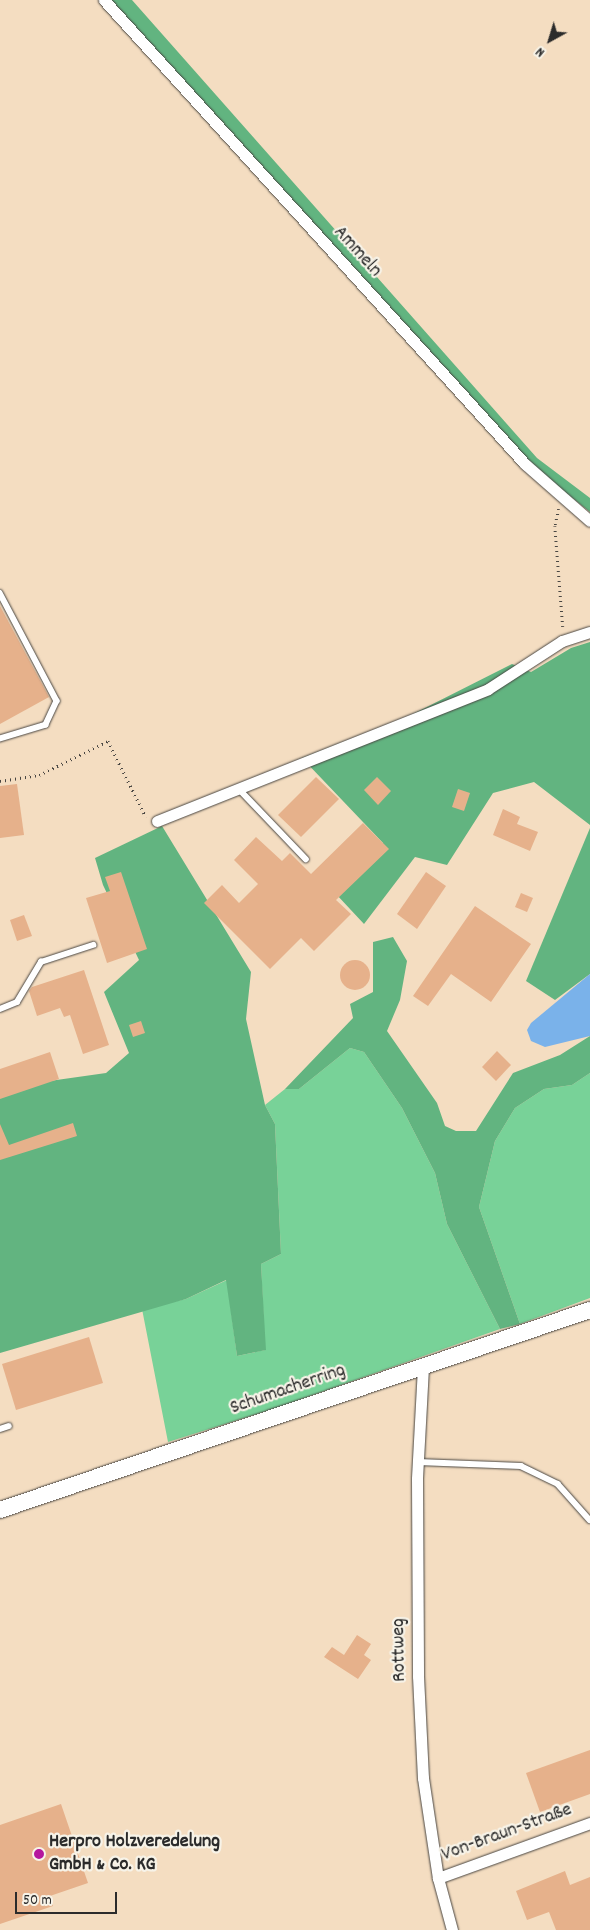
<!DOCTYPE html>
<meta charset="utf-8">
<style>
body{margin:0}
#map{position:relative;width:590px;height:1930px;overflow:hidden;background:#f4ddc1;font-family:Dekko,sans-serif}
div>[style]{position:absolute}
.green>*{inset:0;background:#78d298}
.forest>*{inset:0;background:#62b480}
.water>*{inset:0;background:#7ab2ea}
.building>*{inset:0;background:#e6b18b}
.round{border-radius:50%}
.path>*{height:2.5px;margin-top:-1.25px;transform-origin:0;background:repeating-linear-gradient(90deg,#494642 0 1px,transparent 0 5px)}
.roads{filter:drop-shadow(0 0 1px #494642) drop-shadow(0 0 1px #494642)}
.service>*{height:5.5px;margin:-2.75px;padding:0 2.75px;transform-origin:2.75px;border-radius:2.75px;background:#fff}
.minor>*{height:11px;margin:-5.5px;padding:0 5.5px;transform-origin:5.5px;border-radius:5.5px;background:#fff}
.secondary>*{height:16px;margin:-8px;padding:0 8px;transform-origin:8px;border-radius:8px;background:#fff}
.dots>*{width:14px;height:14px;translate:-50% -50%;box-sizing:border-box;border:2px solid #f7f3e8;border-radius:50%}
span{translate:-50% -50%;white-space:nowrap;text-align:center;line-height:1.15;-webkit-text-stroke:4.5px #f7f3e8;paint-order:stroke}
.street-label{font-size:20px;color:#2b2b2b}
.poi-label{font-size:20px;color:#2b2b2b;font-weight:700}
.left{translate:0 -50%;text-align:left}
.north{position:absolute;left:525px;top:15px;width:50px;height:50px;-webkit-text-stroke:4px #f7f3e8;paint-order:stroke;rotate:219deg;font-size:14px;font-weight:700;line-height:20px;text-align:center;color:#2b2b2b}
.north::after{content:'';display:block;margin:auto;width:18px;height:22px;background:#2b2b2b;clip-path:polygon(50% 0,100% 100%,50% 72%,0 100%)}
.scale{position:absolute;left:15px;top:1892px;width:102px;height:22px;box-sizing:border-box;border:2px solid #2b2b2b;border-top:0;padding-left:6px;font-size:15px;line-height:18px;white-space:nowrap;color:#2b2b2b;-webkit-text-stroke:4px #f7f3e8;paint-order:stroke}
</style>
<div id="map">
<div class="green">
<div style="clip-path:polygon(350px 1048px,364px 1052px,402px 1108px,435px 1173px,447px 1224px,500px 1329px,279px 1407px,168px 1442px,142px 1309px,186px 1299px,227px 1280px,237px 1356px,265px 1350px,261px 1264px,281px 1254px,275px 1124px,265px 1105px,285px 1089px,299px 1089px)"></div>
<div style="clip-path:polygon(590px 1073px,590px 1298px,520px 1324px,479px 1207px,495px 1141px,515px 1108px,544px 1089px,572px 1085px)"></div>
</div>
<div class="forest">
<div style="clip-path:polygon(106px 0,132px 0,537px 458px,590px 498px,590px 512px,527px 462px)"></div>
<div style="clip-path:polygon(590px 642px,590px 825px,534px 782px,493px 793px,447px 865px,415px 857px,364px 924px,336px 894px,383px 843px,302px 758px,407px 717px,512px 664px,531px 672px,571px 648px)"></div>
<div style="clip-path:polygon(162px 826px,251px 972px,246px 1019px,265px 1105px,275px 1124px,281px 1254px,261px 1264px,266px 1350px,237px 1356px,226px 1280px,186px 1299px,0 1353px,0 1088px,106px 1073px,129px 1053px,104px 992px,139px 960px,103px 885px,95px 858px)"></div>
<div style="clip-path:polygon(590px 828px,590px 974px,555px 1000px,526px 981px)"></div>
<div style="clip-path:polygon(393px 937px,407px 961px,400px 1000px,387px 1031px,437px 1103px,445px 1126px,456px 1131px,476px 1131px,513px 1073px,560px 1055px,590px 1036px,590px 1073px,572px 1085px,544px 1089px,515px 1108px,495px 1141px,479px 1207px,520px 1324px,500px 1329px,447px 1224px,435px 1173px,402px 1108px,364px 1052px,350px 1048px,299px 1089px,285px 1089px,353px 1018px,350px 1004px,373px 992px,373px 942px)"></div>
</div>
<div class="water">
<div style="clip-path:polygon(590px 974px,590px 1036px,545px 1047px,531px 1041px,527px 1030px,531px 1023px)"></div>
</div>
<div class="building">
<div style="clip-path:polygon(0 606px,49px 697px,0 724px)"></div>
<div style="clip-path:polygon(316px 777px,339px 799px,301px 837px,278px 815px)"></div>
<div style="clip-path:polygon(377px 777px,391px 791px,378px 805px,364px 790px)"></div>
<div style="clip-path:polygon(17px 784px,24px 835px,0 838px,0 786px)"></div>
<div style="clip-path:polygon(458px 789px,470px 793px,464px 811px,452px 807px)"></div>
<div style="clip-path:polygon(503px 809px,520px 817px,517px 824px,538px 832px,530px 851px,493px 835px)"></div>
<div style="clip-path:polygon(363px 823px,389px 849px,336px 900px,351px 914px,314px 951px,301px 938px,270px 969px,204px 903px,222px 885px,239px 903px,258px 884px,234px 860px,256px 837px,282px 861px,290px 853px,311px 874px)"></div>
<div style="clip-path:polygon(121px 872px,147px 949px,107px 963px,86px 898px,110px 891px,105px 877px)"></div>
<div style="clip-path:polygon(426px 872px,446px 886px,417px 929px,397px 914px)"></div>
<div style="clip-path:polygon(521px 893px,533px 898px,527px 912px,515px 907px)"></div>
<div style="clip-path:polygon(475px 906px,531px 944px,491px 1002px,451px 974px,428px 1006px,413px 996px)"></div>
<div style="clip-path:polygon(24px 915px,32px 936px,17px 941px,10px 920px)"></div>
<div class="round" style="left:340px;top:960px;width:30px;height:30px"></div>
<div style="clip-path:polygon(84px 970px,109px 1045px,83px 1054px,70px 1015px,64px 1017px,60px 1008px,37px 1016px,29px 991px,32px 987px)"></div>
<div style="clip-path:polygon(141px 1021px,145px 1033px,133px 1037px,129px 1025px)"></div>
<div style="clip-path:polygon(497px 1051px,511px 1065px,496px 1081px,482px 1067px)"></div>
<div style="clip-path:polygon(50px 1052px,59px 1079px,0 1099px,0 1069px)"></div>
<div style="clip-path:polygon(73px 1123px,77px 1136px,0 1160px,0 1124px,9px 1145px)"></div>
<div style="clip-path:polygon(89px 1337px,103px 1383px,16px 1410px,2px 1364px)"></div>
<div style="clip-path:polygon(357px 1635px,371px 1644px,364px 1655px,371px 1660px,358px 1679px,324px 1657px,332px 1647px,344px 1655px)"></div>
<div style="clip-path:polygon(590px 1750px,590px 1794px,540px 1812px,526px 1773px)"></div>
<div style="clip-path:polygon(61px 1804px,88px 1883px,50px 1896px,53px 1906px,0 1924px,0 1825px)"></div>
<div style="clip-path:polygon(565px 1871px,570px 1885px,590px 1877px,590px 1930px,556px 1930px,549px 1912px,527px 1920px,516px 1891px)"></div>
</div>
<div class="path">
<div style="left:559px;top:509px;width:17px;rotate:103deg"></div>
<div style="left:555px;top:526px;width:101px;rotate:85.5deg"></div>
<div style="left:0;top:781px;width:39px;rotate:-9deg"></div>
<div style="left:39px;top:775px;width:77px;rotate:-26.2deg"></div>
<div style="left:108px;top:741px;width:85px;rotate:63.4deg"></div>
</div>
<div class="roads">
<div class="service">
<div style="left:0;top:593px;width:122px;rotate:62.2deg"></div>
<div style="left:57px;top:701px;width:26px;rotate:115deg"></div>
<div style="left:46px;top:725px;width:48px;rotate:163.1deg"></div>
<div style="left:239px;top:789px;width:97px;rotate:46.3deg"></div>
<div style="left:0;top:1009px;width:18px;rotate:-22deg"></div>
<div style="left:17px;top:1002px;width:47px;rotate:-59deg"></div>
<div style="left:41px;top:962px;width:55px;rotate:-18.1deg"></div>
<div style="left:0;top:1429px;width:9px;rotate:-18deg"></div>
<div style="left:418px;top:1462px;width:103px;rotate:2.2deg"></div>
<div style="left:521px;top:1466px;width:41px;rotate:25.9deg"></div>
<div style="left:558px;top:1484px;width:48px;rotate:48.4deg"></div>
</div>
<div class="minor">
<div style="left:104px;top:0;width:627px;rotate:47.78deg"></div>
<div style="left:525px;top:464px;width:86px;rotate:41.2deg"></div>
<div style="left:157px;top:821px;width:356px;rotate:-21.7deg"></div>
<div style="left:488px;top:689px;width:88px;rotate:-33deg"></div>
<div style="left:562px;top:641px;width:29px;rotate:-18deg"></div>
<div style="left:423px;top:1367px;width:112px;rotate:93.1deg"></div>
<div style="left:417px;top:1479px;width:197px;rotate:89.7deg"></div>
<div style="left:418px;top:1676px;width:102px;rotate:87.2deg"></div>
<div style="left:423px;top:1778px;width:101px;rotate:81.5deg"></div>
<div style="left:438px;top:1878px;width:54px;rotate:74.9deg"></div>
<div style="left:438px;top:1878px;width:162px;rotate:-19.9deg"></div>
</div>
<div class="secondary">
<div style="left:0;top:1510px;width:623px;rotate:-18.73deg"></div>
</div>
</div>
<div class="dots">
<div style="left:39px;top:1854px;background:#b5179e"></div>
</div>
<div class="street-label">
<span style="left:357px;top:252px;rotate:48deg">Ammeln</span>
<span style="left:288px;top:1390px;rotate:-19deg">Schumacherring</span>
<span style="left:400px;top:1650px;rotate:-91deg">Rottweg</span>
<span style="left:507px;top:1833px;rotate:-20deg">Von-Braun-Straße</span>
</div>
<div class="poi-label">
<span class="left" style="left:49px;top:1854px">Herpro Holzveredelung<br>GmbH &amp; Co. KG</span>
</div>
<div class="north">N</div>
<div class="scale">50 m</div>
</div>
